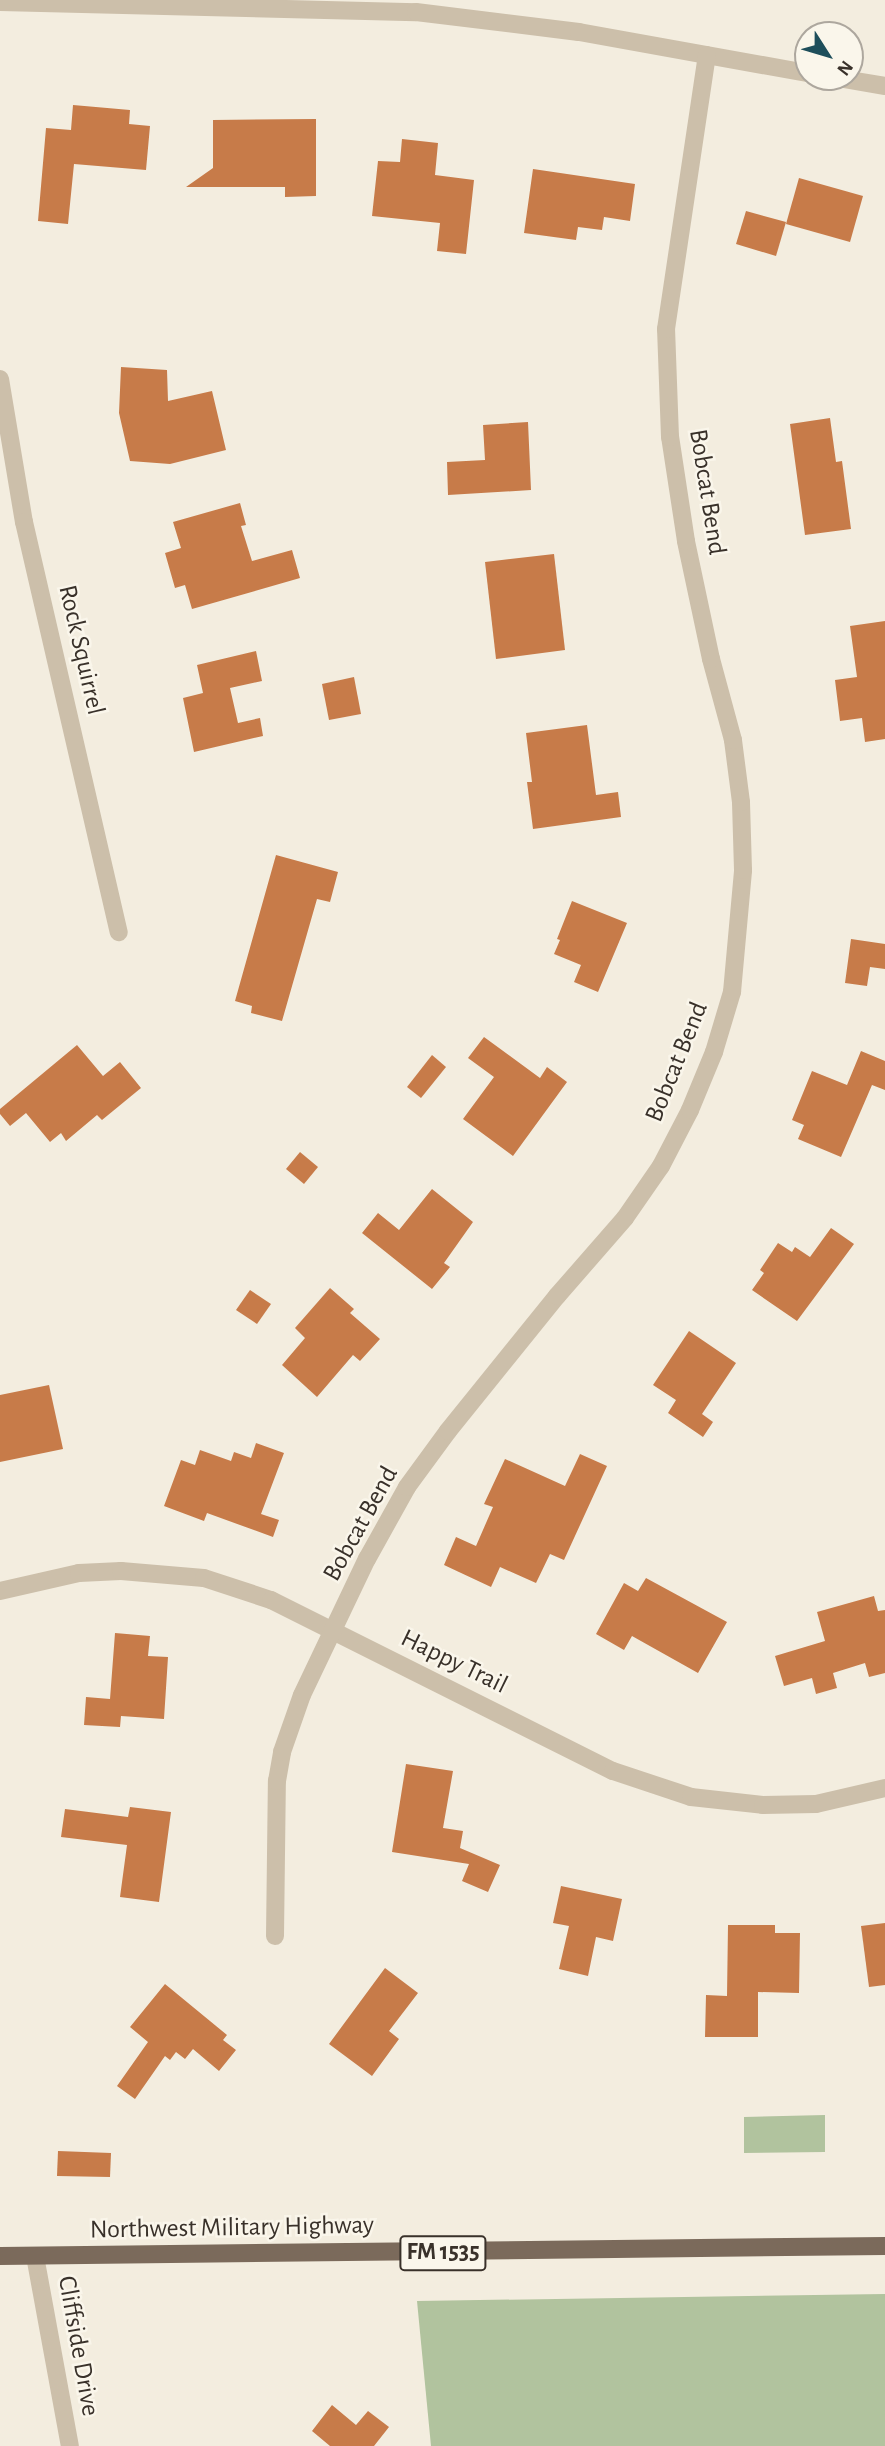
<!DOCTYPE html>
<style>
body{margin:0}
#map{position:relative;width:885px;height:2446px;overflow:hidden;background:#f3eddf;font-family:"Alegreya Sans",sans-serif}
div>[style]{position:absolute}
.green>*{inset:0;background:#b1c39e}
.building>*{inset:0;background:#c77b49}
.minor>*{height:18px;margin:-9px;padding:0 9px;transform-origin:9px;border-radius:9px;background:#ccbfaa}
.major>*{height:18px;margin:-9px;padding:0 9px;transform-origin:9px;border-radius:9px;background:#7b6a5b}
span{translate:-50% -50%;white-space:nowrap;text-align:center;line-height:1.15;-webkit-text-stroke:5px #faf6eb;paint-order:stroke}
.shield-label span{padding:2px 5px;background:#faf6eb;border:2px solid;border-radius:5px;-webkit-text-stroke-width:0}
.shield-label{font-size:24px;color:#39312a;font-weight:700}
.street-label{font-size:26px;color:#39312a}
.north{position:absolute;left:794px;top:21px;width:70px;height:70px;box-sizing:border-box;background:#faf6eb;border:2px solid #ada79e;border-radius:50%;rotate:127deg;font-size:19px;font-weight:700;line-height:28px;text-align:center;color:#39312a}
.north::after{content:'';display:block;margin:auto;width:24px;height:32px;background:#1e4e5b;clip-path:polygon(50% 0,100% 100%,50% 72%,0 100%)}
</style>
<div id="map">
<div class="green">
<div style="clip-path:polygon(825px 2115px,825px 2152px,744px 2153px,744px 2117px)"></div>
<div style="clip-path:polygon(885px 2294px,885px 2446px,431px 2446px,417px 2301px)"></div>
</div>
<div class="building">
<div style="clip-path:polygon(73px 105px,130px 110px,129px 124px,150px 126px,146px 170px,74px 164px,68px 224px,38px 221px,46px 128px,71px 130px)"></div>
<div style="clip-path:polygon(316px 119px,316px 196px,285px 197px,285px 187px,186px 187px,213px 168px,213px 120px)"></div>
<div style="clip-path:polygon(402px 139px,438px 143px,435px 175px,474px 180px,466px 254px,437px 251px,440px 223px,372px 216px,378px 161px,400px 162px)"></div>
<div style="clip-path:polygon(533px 169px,635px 184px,630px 221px,604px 217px,602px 230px,578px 227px,576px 240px,524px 233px)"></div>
<div style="clip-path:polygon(799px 178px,863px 196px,850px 242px,786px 224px)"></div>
<div style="clip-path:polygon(746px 211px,786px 222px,776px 256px,736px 244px)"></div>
<div style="clip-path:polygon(121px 367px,167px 370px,168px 401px,212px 391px,226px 450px,170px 464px,130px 461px,119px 413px)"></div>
<div style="clip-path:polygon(830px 418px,836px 462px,842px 461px,851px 529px,805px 535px,790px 424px)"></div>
<div style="clip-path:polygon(528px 422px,531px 490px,448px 495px,447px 462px,485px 460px,483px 425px)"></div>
<div style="clip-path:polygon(240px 503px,246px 525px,241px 526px,252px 561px,292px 550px,300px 578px,192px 609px,185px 585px,175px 588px,165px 553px,181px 548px,173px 522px)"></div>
<div style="clip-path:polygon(554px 554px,565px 650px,496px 659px,485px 562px)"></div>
<div style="clip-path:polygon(885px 621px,885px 739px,865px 742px,862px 718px,840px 721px,835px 680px,857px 677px,850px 626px)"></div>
<div style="clip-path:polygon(256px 651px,262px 681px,230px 688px,238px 723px,260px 718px,263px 736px,194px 752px,183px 698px,203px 693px,197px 665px)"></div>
<div style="clip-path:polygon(354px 677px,361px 714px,329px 720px,322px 684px)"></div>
<div style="clip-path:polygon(587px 725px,596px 795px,618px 792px,621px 817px,533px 829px,527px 782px,532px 782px,526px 733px)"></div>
<div style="clip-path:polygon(276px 855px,338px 872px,330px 902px,317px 899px,282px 1021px,251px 1013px,252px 1006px,235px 1001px)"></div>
<div style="clip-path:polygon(572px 901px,627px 923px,598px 992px,574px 982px,581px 965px,554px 954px,560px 940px,557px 939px)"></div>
<div style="clip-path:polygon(851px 939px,885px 944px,885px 969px,870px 967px,867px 986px,845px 983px)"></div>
<div style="clip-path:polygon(484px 1037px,540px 1078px,547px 1067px,567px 1082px,513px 1156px,463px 1119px,494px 1077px,468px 1058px)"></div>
<div style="clip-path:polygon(77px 1045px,103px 1076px,120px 1062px,141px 1088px,102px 1120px,97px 1115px,66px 1141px,61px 1133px,50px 1142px,26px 1113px,10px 1126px,0 1114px,0 1109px)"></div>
<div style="clip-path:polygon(861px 1051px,885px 1061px,885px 1090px,872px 1085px,841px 1157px,798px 1139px,804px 1125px,792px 1120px,812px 1071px,847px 1085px)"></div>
<div style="clip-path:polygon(432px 1055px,446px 1067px,421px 1098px,407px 1087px)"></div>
<div style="clip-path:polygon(300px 1152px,318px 1167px,304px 1184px,286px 1169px)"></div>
<div style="clip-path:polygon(432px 1189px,473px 1222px,444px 1263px,450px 1267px,432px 1289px,362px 1233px,378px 1213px,399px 1230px)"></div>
<div style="clip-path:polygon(831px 1228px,854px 1244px,797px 1321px,752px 1290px,764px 1273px,760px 1270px,778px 1243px,792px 1252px,795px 1247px,810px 1257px)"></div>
<div style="clip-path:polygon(330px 1288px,354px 1309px,350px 1313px,380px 1339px,360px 1361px,353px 1355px,317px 1397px,282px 1365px,305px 1338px,295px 1328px)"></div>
<div style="clip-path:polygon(250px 1290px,271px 1304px,257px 1324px,236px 1310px)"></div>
<div style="clip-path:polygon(689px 1331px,736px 1363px,702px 1414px,713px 1422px,703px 1437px,668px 1413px,676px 1400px,653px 1385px)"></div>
<div style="clip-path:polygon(49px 1385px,63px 1449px,0 1462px,0 1395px)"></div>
<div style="clip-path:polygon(256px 1443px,284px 1453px,261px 1514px,279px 1520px,273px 1537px,207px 1513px,204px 1521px,164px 1506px,181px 1460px,195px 1465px,200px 1450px,231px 1461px,234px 1452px,251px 1458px)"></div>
<div style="clip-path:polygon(580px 1454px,607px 1466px,564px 1560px,550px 1554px,536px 1583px,500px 1567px,491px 1587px,444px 1565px,456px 1537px,476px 1546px,493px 1507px,484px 1504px,505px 1459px,565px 1486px)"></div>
<div style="clip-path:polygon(646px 1578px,727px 1622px,698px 1673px,632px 1636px,624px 1650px,596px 1634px,624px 1583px,638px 1591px)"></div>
<div style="clip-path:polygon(874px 1596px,878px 1611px,885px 1610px,885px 1673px,869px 1677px,865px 1663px,833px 1673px,837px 1688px,816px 1694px,812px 1678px,784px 1686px,775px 1656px,825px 1641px,817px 1612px)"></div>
<div style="clip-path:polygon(115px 1633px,150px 1636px,148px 1656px,168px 1657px,164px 1719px,121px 1716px,120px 1727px,84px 1725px,86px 1697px,110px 1699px)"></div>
<div style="clip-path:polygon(406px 1764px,453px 1771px,443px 1828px,463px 1831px,460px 1848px,500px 1865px,488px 1892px,462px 1881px,469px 1864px,392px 1852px)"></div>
<div style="clip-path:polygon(130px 1807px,171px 1812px,159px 1902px,120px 1897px,127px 1845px,61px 1837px,65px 1809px,128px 1817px)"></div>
<div style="clip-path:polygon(561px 1886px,622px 1899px,613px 1941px,596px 1937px,588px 1976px,559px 1969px,569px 1926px,553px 1923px)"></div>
<div style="clip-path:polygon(885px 1923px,885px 1985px,869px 1987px,861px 1926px)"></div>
<div style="clip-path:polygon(728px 1925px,775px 1925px,775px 1933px,800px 1933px,799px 1993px,758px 1992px,758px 2037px,705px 2037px,706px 1995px,727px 1996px)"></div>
<div style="clip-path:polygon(385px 1968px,418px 1993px,389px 2031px,399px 2039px,372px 2076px,329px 2044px)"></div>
<div style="clip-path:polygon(165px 1984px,227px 2035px,223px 2040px,236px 2050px,219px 2071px,193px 2049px,185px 2059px,176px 2052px,170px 2060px,165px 2056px,135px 2099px,117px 2086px,148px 2042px,130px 2027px)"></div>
<div style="clip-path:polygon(58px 2151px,111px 2153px,110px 2177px,57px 2176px)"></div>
<div style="clip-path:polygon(332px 2405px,356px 2425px,368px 2411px,389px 2427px,374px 2446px,330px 2446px,312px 2431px)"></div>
</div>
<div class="minor">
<div style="left:0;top:2px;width:416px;rotate:1.4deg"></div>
<div style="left:416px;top:12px;width:164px;rotate:7deg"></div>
<div style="left:579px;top:32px;width:233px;rotate:10.2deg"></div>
<div style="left:832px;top:77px;width:54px;rotate:9.6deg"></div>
<div style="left:0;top:379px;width:145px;rotate:80.5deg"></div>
<div style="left:24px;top:522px;width:421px;rotate:77deg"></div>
<div style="left:0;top:1591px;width:81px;rotate:-12.8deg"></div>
<div style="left:79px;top:1573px;width:42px;rotate:-2.7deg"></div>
<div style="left:121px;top:1571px;width:83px;rotate:4.8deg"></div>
<div style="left:204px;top:1578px;width:71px;rotate:18.2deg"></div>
<div style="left:271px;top:1600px;width:382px;rotate:26.6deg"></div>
<div style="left:613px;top:1771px;width:82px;rotate:18.4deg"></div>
<div style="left:691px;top:1797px;width:72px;rotate:6.3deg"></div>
<div style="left:763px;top:1805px;width:53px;rotate:-1.1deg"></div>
<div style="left:816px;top:1804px;width:71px;rotate:-13.1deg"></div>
<div style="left:275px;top:1936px;width:155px;rotate:-89.3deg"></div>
<div style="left:277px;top:1781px;width:29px;rotate:-80deg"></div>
<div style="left:282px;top:1752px;width:60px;rotate:-70.7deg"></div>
<div style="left:302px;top:1695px;width:151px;rotate:-64.5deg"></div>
<div style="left:367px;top:1559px;width:82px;rotate:-60.9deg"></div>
<div style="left:407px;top:1487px;width:69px;rotate:-53.8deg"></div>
<div style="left:448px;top:1431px;width:174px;rotate:-51.1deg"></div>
<div style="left:557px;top:1296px;width:103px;rotate:-48.9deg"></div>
<div style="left:625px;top:1218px;width:63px;rotate:-55.3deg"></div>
<div style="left:661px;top:1166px;width:63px;rotate:-62.6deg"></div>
<div style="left:690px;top:1110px;width:63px;rotate:-67.5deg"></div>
<div style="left:714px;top:1052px;width:63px;rotate:-73.3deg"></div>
<div style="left:732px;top:992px;width:122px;rotate:-84.8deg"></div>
<div style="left:743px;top:870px;width:68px;rotate:-91.7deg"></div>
<div style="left:741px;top:802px;width:63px;rotate:-97.4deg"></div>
<div style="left:733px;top:740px;width:84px;rotate:-105.2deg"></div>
<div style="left:711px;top:659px;width:121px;rotate:-102deg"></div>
<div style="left:686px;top:541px;width:105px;rotate:-98.7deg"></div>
<div style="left:670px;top:437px;width:108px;rotate:-92.1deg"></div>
<div style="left:666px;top:329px;width:277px;rotate:-81.5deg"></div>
<div style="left:35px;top:2256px;width:193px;rotate:79.6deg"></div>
</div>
<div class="major">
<div style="left:0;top:2256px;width:885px;rotate:-0.65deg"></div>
</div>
<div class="shield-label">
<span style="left:443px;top:2253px">FM 1535</span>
</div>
<div class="street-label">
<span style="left:707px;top:492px;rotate:81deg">Bobcat Bend</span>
<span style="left:81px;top:650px;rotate:77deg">Rock Squirrel</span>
<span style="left:677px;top:1062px;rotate:-68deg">Bobcat Bend</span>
<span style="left:361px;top:1524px;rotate:-61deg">Bobcat Bend</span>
<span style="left:454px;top:1662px;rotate:26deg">Happy Trail</span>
<span style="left:232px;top:2228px;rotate:-1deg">Northwest Military Highway</span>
<span style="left:78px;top:2346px;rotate:80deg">Cliffside Drive</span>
</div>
<div class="north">N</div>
</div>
